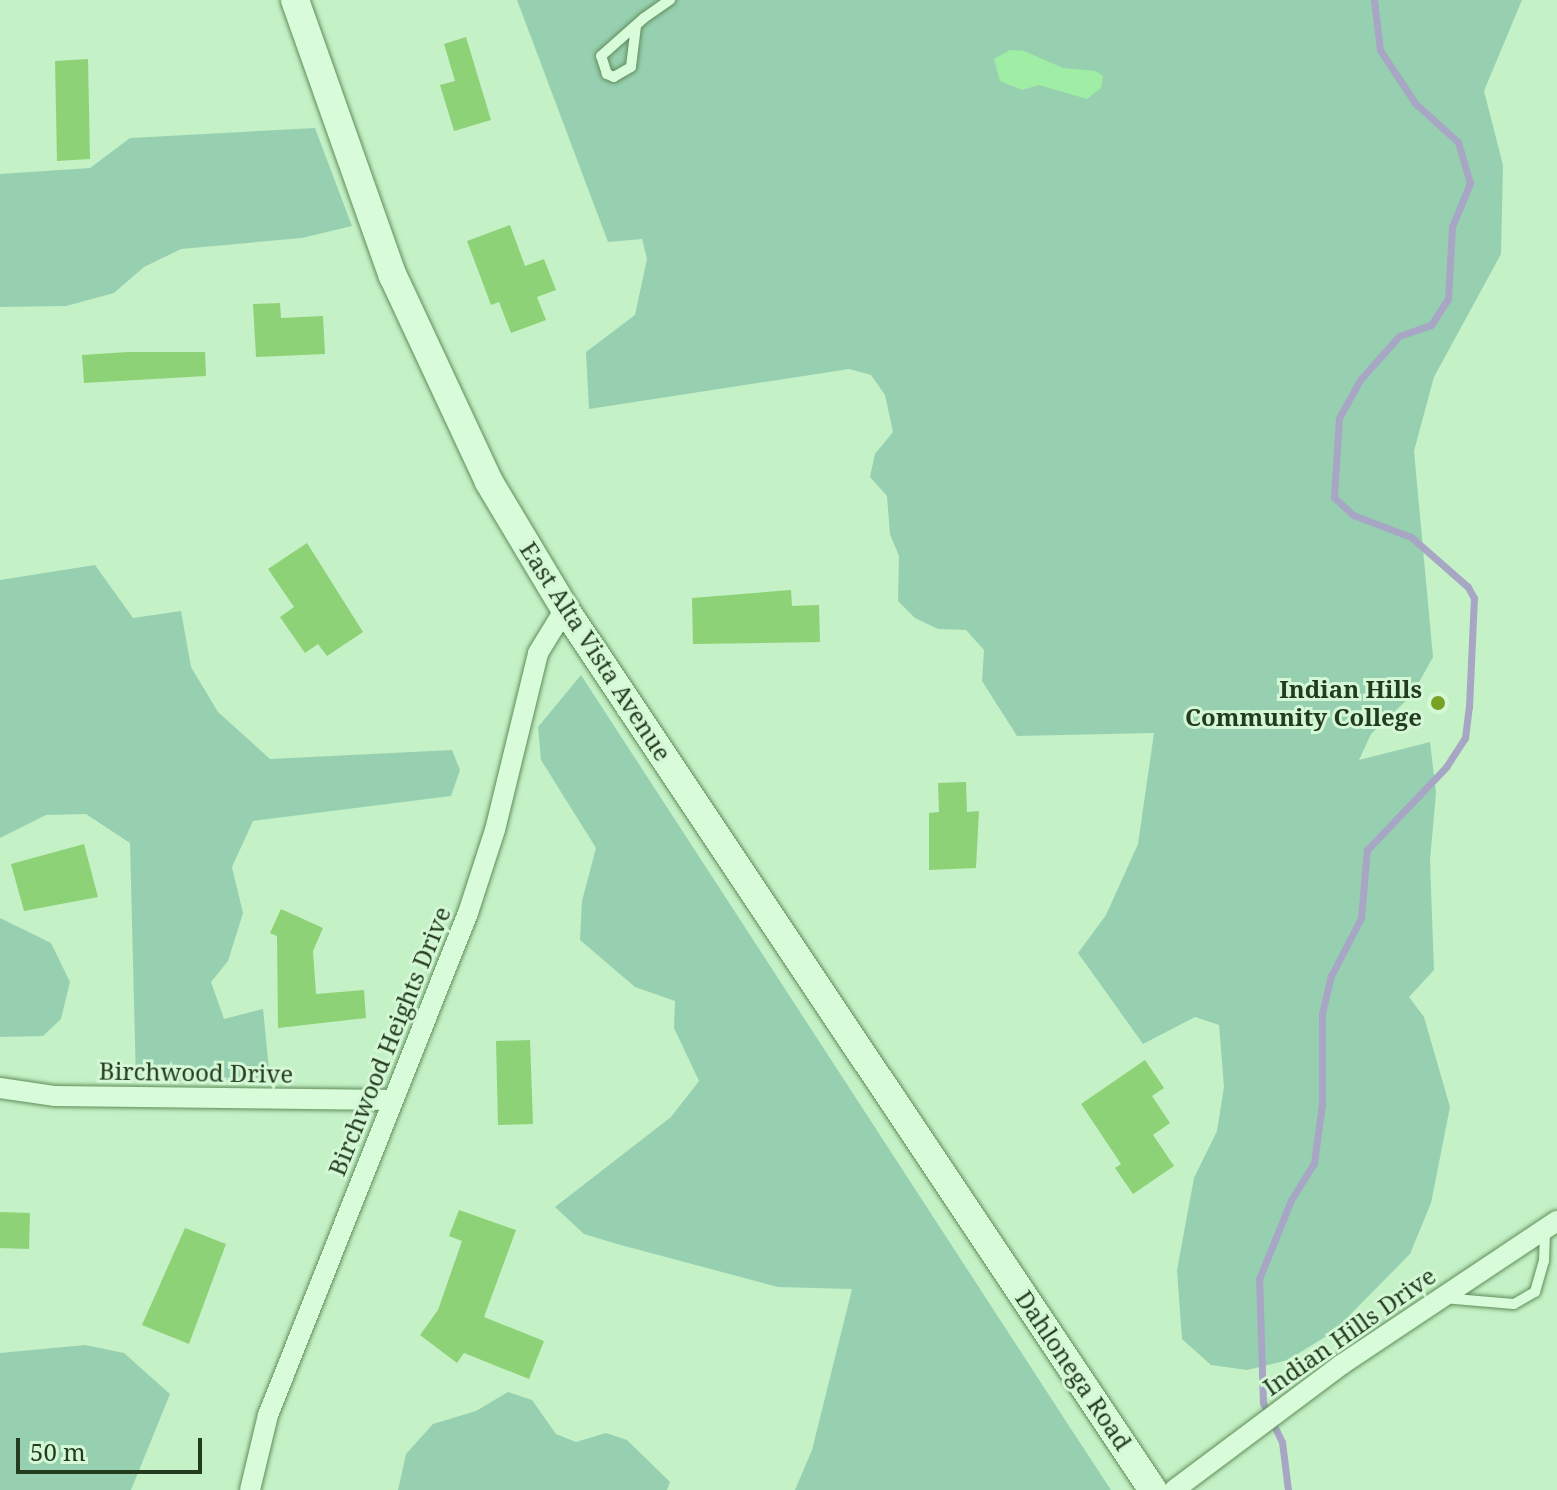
<!DOCTYPE html>
<style>
body{margin:0}
#map{position:relative;width:1557px;height:1490px;overflow:hidden;background:#c4f1c6;font-family:"Noto Serif",serif}
div>[style]{position:absolute}
.green>*{inset:0;background:#97d0b1}
.sand>*{inset:0;background:#a0eea5}
.stream>*{height:7px;margin:-3.5px;padding:0 3.5px;transform-origin:3.5px;border-radius:3.5px;background:#a7a6c4}
.building>*{inset:0;background:#8ed278}
.roads{filter:drop-shadow(0 0 2px #608d59) drop-shadow(0 0 2px #608d59)}
.service>*{height:10px;margin:-5px;padding:0 5px;transform-origin:5px;border-radius:5px;background:#d8fbda}
.minor>*{height:20px;margin:-10px;padding:0 10px;transform-origin:10px;border-radius:10px;background:#d8fbda}
.secondary>*{height:28px;margin:-14px;padding:0 14px;transform-origin:14px;border-radius:14px;background:#d8fbda}
.dots>*{width:22px;height:22px;translate:-50% -50%;box-sizing:border-box;border:4px solid #d4f8d6;border-radius:50%}
span{translate:-50% -50%;white-space:nowrap;text-align:center;line-height:1.15;-webkit-text-stroke:6px #d4f8d6;paint-order:stroke}
.street-label{font-size:24px;color:#243c1e}
.poi-label{font-size:24px;color:#243c1e;font-weight:700}
.right{translate:-100% -50%;text-align:right}
.scale{position:absolute;left:16px;top:1438px;width:186px;height:36px;box-sizing:border-box;border:4px solid #243c1e;border-top:0;padding-left:10px;font-size:24px;line-height:28px;white-space:nowrap;color:#243c1e;-webkit-text-stroke:6px #d4f8d6;paint-order:stroke}
</style>
<div id="map">
<div class="green">
<div style="clip-path:polygon(517px 0,1522px 0,1484px 91px,1503px 165px,1501px 254px,1434px 377px,1414px 451px,1433px 657px,1412px 695px,1371px 734px,1359px 760px,1430px 742px,1436px 793px,1430px 860px,1434px 970px,1409px 997px,1424px 1017px,1450px 1107px,1431px 1203px,1410px 1254px,1333px 1332px,1288px 1360px,1247px 1370px,1211px 1365px,1182px 1339px,1177px 1270px,1194px 1178px,1217px 1131px,1224px 1087px,1219px 1025px,1195px 1017px,1143px 1044px,1078px 953px,1106px 915px,1138px 844px,1154px 733px,1017px 736px,982px 681px,984px 650px,966px 630px,938px 629px,915px 618px,898px 601px,899px 556px,890px 534px,887px 496px,870px 477px,875px 454px,893px 432px,885px 395px,871px 375px,849px 369px,589px 409px,586px 352px,635px 315px,647px 259px,642px 239px,608px 242px)"></div>
<div style="clip-path:polygon(315px 128px,352px 226px,302px 238px,181px 249px,144px 267px,114px 293px,66px 306px,0 307px,0 174px,90px 168px,130px 138px)"></div>
<div style="clip-path:polygon(95px 565px,133px 618px,181px 611px,191px 667px,218px 712px,270px 759px,452px 750px,460px 770px,451px 796px,253px 821px,232px 867px,243px 913px,228px 961px,211px 982px,224px 1019px,263px 1009px,270px 1079px,136px 1082px,130px 843px,86px 814px,46px 815px,0 838px,0 580px)"></div>
<div style="clip-path:polygon(581px 675px,1071px 1429px,1111px 1490px,795px 1490px,812px 1450px,852px 1289px,778px 1287px,617px 1244px,584px 1234px,555px 1207px,671px 1117px,699px 1081px,674px 1028px,675px 1001px,635px 987px,580px 940px,582px 901px,596px 848px,541px 760px,538px 727px)"></div>
<div style="clip-path:polygon(0 918px,51px 943px,70px 982px,61px 1019px,43px 1036px,0 1037px)"></div>
<div style="clip-path:polygon(85px 1345px,124px 1353px,170px 1394px,131px 1490px,0 1490px,0 1353px)"></div>
<div style="clip-path:polygon(508px 1392px,532px 1400px,556px 1434px,576px 1442px,606px 1433px,627px 1440px,670px 1482px,667px 1490px,398px 1490px,406px 1454px,433px 1424px,476px 1411px)"></div>
</div>
<div class="sand">
<div style="clip-path:polygon(1024px 51px,1063px 68px,1096px 71px,1103px 76px,1101px 88px,1087px 99px,1039px 85px,1022px 90px,1000px 81px,994px 59px,1010px 50px)"></div>
</div>
<div class="stream">
<div style="left:1288px;top:1490px;width:48px;rotate:-97.1deg"></div>
<div style="left:1282px;top:1442px;width:43px;rotate:-116deg"></div>
<div style="left:1263px;top:1403px;width:124px;rotate:-91.8deg"></div>
<div style="left:1259px;top:1279px;width:85px;rotate:-67.9deg"></div>
<div style="left:1291px;top:1200px;width:44px;rotate:-58.1deg"></div>
<div style="left:1314px;top:1163px;width:60px;rotate:-82.3deg"></div>
<div style="left:1322px;top:1104px;width:90px;rotate:-90deg"></div>
<div style="left:1322px;top:1014px;width:39px;rotate:-77deg"></div>
<div style="left:1331px;top:976px;width:65px;rotate:-62.7deg"></div>
<div style="left:1361px;top:918px;width:68px;rotate:-85deg"></div>
<div style="left:1367px;top:850px;width:115px;rotate:-46.4deg"></div>
<div style="left:1446px;top:767px;width:35px;rotate:-57deg"></div>
<div style="left:1465px;top:738px;width:31px;rotate:-83deg"></div>
<div style="left:1469px;top:707px;width:109px;rotate:-87.4deg"></div>
<div style="left:1474px;top:598px;width:13px;rotate:-119deg"></div>
<div style="left:1468px;top:587px;width:76px;rotate:-138.7deg"></div>
<div style="left:1411px;top:537px;width:62px;rotate:-159.2deg"></div>
<div style="left:1353px;top:515px;width:26px;rotate:-137deg"></div>
<div style="left:1334px;top:497px;width:79px;rotate:-86.4deg"></div>
<div style="left:1339px;top:418px;width:43px;rotate:-61.1deg"></div>
<div style="left:1360px;top:380px;width:59px;rotate:-48.4deg"></div>
<div style="left:1399px;top:336px;width:34px;rotate:-19deg"></div>
<div style="left:1431px;top:325px;width:31px;rotate:-57deg"></div>
<div style="left:1448px;top:299px;width:72px;rotate:-86.8deg"></div>
<div style="left:1452px;top:227px;width:48px;rotate:-67.8deg"></div>
<div style="left:1470px;top:183px;width:43px;rotate:-106.3deg"></div>
<div style="left:1458px;top:142px;width:58px;rotate:-137.8deg"></div>
<div style="left:1415px;top:103px;width:64px;rotate:-123.4deg"></div>
<div style="left:1380px;top:50px;width:50px;rotate:-96.8deg"></div>
</div>
<div class="building">
<div style="clip-path:polygon(466px 37px,491px 120px,454px 131px,440px 85px,455px 81px,444px 44px)"></div>
<div style="clip-path:polygon(88px 59px,90px 159px,57px 161px,55px 61px)"></div>
<div style="clip-path:polygon(510px 225px,525px 266px,544px 259px,556px 290px,537px 297px,546px 320px,511px 333px,499px 302px,491px 305px,467px 241px)"></div>
<div style="clip-path:polygon(280px 303px,281px 318px,323px 316px,325px 354px,256px 357px,253px 304px)"></div>
<div style="clip-path:polygon(128px 352px,205px 352px,206px 376px,84px 383px,82px 355px)"></div>
<div style="clip-path:polygon(307px 543px,363px 632px,327px 656px,318px 644px,305px 653px,280px 617px,294px 607px,268px 569px)"></div>
<div style="clip-path:polygon(791px 590px,792px 606px,819px 605px,820px 642px,693px 644px,692px 598px)"></div>
<div style="clip-path:polygon(966px 782px,967px 812px,979px 811px,976px 868px,929px 870px,929px 813px,939px 812px,938px 783px)"></div>
<div style="clip-path:polygon(84px 844px,98px 897px,24px 911px,11px 864px)"></div>
<div style="clip-path:polygon(281px 909px,323px 928px,313px 951px,316px 994px,364px 990px,366px 1018px,278px 1028px,277px 936px,270px 933px)"></div>
<div style="clip-path:polygon(530px 1040px,533px 1124px,498px 1125px,496px 1041px)"></div>
<div style="clip-path:polygon(1145px 1060px,1164px 1088px,1152px 1096px,1170px 1123px,1153px 1135px,1174px 1166px,1133px 1194px,1115px 1168px,1121px 1164px,1081px 1104px)"></div>
<div style="clip-path:polygon(459px 1210px,516px 1230px,484px 1317px,544px 1341px,529px 1379px,464px 1353px,457px 1363px,420px 1335px,438px 1310px,462px 1241px,449px 1236px)"></div>
<div style="clip-path:polygon(0 1212px,30px 1213px,29px 1249px,0 1248px)"></div>
<div style="clip-path:polygon(185px 1228px,226px 1244px,189px 1344px,142px 1325px)"></div>
</div>
<div class="roads">
<div class="service">
<div style="left:636px;top:26px;width:41px;rotate:97deg"></div>
<div style="left:631px;top:67px;width:20px;rotate:150deg"></div>
<div style="left:614px;top:77px;width:8px;rotate:-157deg"></div>
<div style="left:607px;top:74px;width:19px;rotate:-108deg"></div>
<div style="left:601px;top:56px;width:57px;rotate:-41.5deg"></div>
<div style="left:644px;top:18px;width:32px;rotate:-35deg"></div>
<div style="left:1443px;top:1298px;width:71px;rotate:4.8deg"></div>
<div style="left:1514px;top:1304px;width:24px;rotate:-30deg"></div>
<div style="left:1535px;top:1292px;width:32px;rotate:-74deg"></div>
<div style="left:1544px;top:1261px;width:32px;rotate:-88deg"></div>
</div>
<div class="minor">
<div style="left:0;top:1088px;width:56px;rotate:8.3deg"></div>
<div style="left:55px;top:1096px;width:337px;rotate:0.7deg"></div>
<div style="left:250px;top:1490px;width:77px;rotate:-76.5deg"></div>
<div style="left:268px;top:1415px;width:540px;rotate:-68.28deg"></div>
<div style="left:468px;top:913px;width:87px;rotate:-72deg"></div>
<div style="left:495px;top:830px;width:182px;rotate:-76.3deg"></div>
<div style="left:538px;top:653px;width:52px;rotate:-58.5deg"></div>
<div style="left:1174px;top:1490px;width:209px;rotate:-36.8deg"></div>
<div style="left:1341px;top:1365px;width:260px;rotate:-33.7deg"></div>
</div>
<div class="secondary">
<div style="left:295px;top:0;width:293px;rotate:70.5deg"></div>
<div style="left:393px;top:276px;width:227px;rotate:65deg"></div>
<div style="left:489px;top:482px;width:148px;rotate:59.1deg"></div>
<div style="left:565px;top:609px;width:1059px;rotate:56.28deg"></div>
</div>
</div>
<div class="dots">
<div style="left:1438px;top:703px;background:#78a125"></div>
</div>
<div class="street-label">
<span style="left:596px;top:651px;rotate:57deg">East Alta Vista Avenue</span>
<span style="left:389px;top:1041px;rotate:-68deg">Birchwood Heights Drive</span>
<span style="left:196px;top:1072px;rotate:1deg">Birchwood Drive</span>
<span style="left:1349px;top:1331px;rotate:-35deg">Indian Hills Drive</span>
<span style="left:1074px;top:1370px;rotate:56deg">Dahlonega Road</span>
</div>
<div class="poi-label">
<span class="right" style="left:1422px;top:703px">Indian Hills<br>Community College</span>
</div>
<div class="scale">50 m</div>
</div>
